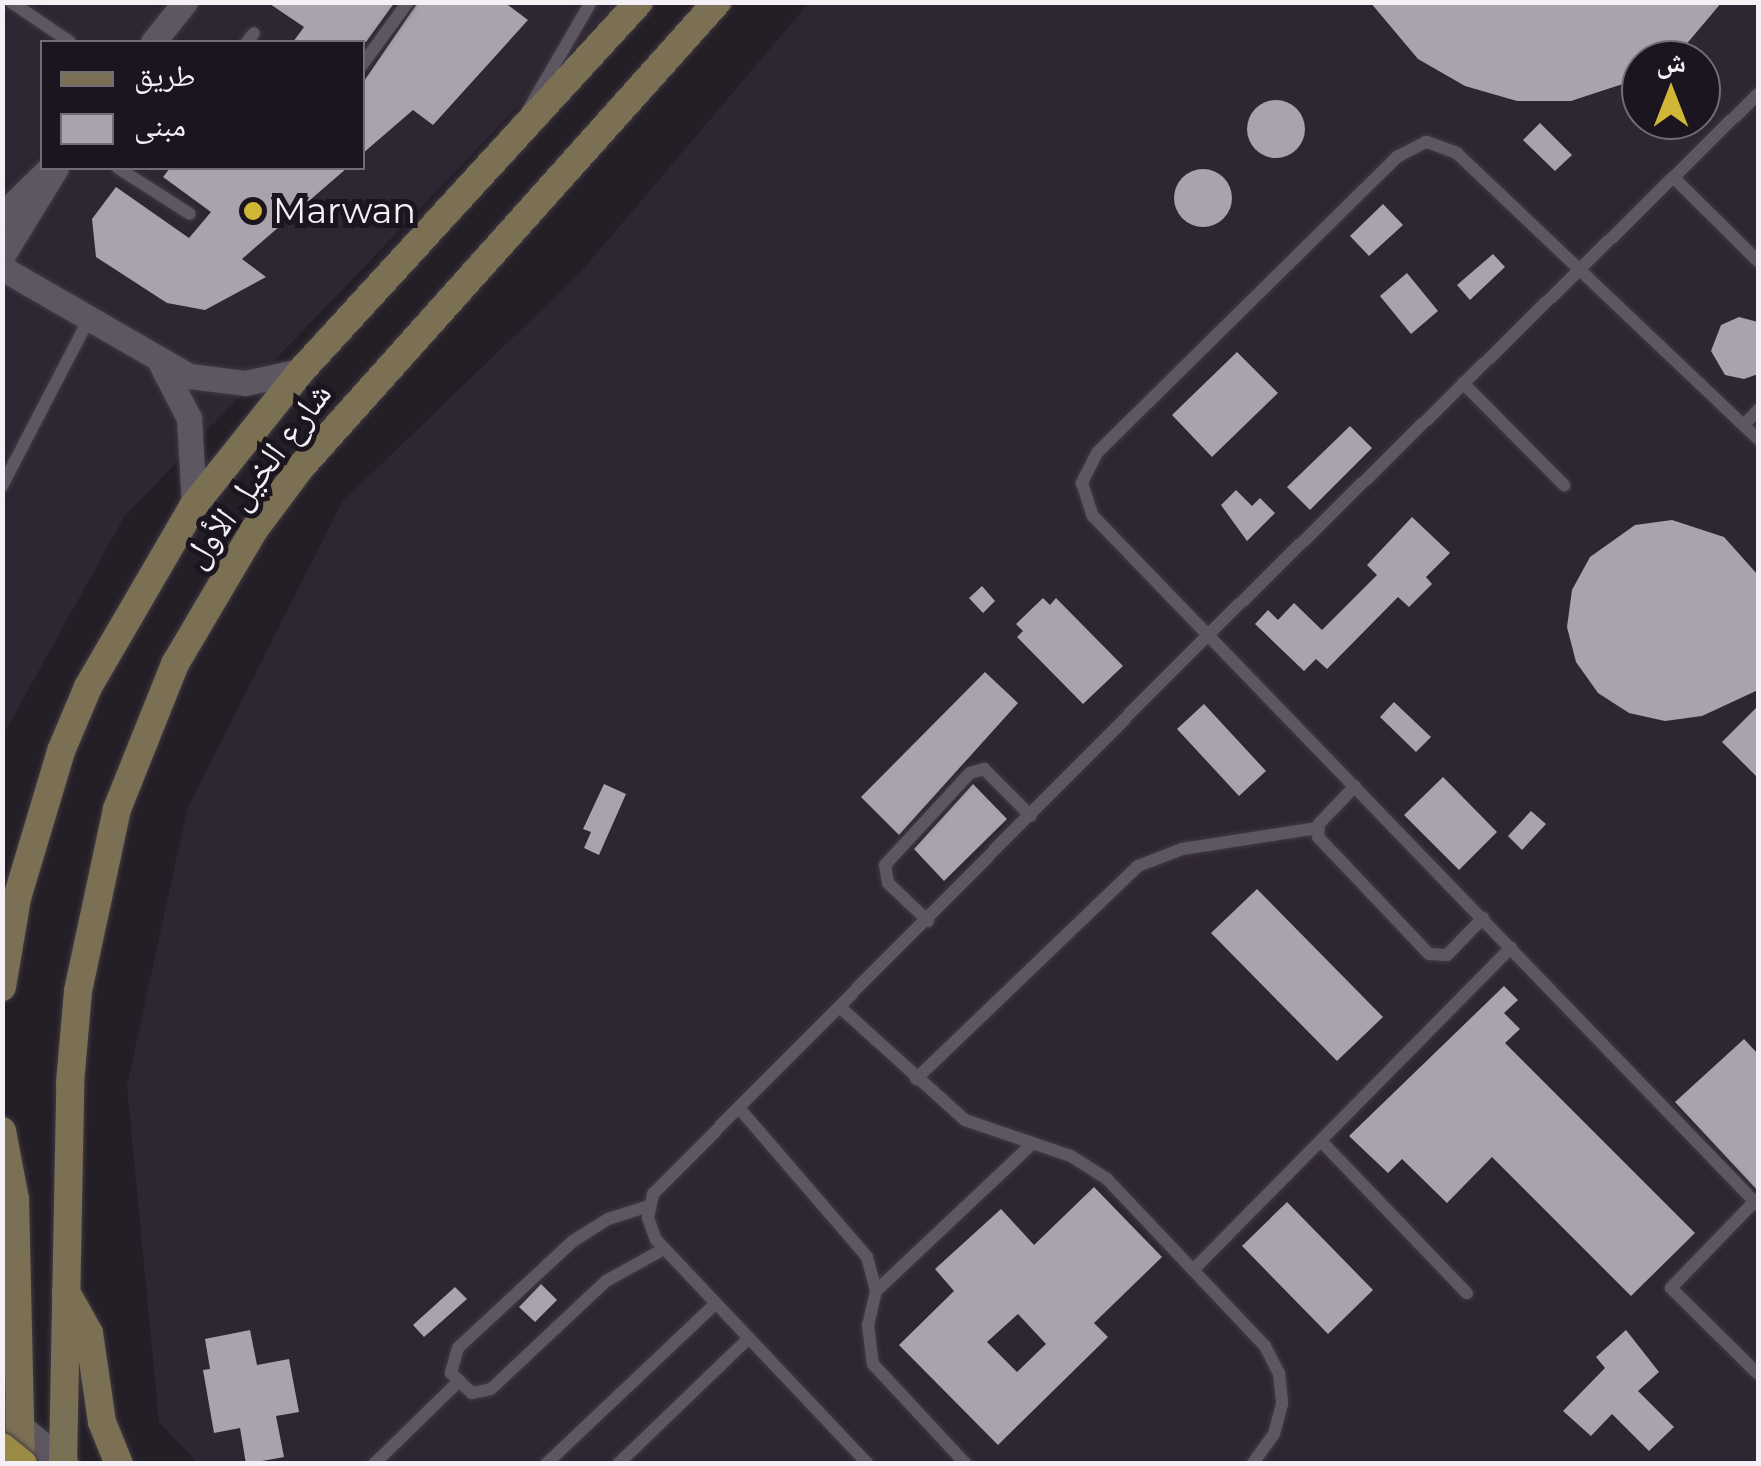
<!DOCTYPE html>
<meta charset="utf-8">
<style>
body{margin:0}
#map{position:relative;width:1761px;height:1466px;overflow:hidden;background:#241f27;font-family:Montserrat,"Noto Naskh Arabic",sans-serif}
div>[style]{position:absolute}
.built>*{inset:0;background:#2f2634}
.building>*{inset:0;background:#a9a3ae}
.round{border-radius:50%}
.roads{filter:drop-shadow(0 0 2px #403b43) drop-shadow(0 0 2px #403b43)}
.service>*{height:12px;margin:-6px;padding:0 6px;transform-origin:6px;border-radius:6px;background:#5d5761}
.minor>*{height:25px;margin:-12.5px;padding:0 12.5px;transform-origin:12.5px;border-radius:12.5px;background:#5d5761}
.tertiary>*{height:28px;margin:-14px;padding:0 14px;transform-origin:14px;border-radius:14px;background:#5d5761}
.secondary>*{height:28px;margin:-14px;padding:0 14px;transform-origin:14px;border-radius:14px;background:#7c7054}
.bridges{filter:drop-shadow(0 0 2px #403b43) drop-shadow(0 0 2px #403b43)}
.primary-bridge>*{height:28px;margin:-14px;padding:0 14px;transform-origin:14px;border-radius:14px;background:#9b8a46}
.dots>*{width:28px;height:28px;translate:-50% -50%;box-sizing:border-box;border:5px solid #1a151e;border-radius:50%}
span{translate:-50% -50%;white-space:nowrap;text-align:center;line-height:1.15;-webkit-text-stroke:10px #1a151e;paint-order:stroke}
.poi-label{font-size:35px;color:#f4f0f6}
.left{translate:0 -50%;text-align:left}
.street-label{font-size:35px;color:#f4f0f6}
.frame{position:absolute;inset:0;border:5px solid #f4f0f6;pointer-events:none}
.legend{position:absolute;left:40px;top:40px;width:325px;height:130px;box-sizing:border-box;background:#1a151e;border:2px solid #716d74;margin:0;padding:12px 18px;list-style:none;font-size:30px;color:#f4f0f6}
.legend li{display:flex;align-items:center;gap:20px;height:50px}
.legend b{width:50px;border:2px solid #716d74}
.north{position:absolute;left:1621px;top:40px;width:100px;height:100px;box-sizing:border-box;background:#1a151e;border:2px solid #716d74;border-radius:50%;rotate:0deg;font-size:28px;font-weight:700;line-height:40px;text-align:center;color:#f4f0f6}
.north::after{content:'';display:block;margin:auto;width:35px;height:45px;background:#d1b736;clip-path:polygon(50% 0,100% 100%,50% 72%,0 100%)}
</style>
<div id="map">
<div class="built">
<div style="clip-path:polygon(evenodd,3px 3px,617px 3px,124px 517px,3px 735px,3px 3px,42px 42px,362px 42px,362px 168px,42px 168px,42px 42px)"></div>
<div style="clip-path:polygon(evenodd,809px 3px,1758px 3px,1758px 1463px,198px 1463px,159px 1422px,127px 1086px,187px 810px,342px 502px,580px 273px,809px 3px,1641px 60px,1701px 60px,1701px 120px,1641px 120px,1641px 60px)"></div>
</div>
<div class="building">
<div style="clip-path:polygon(267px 2px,395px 2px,366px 42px,293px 42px,304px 27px)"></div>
<div style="clip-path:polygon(418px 2px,504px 2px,528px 20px,433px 125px,413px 110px,362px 154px,362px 84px)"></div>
<div style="clip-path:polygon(1370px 2px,1722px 2px,1673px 60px,1641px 60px,1641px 78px,1571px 101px,1517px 101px,1465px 86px,1418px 59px)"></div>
<div class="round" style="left:1247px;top:100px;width:58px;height:58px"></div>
<div style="clip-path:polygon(1540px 123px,1572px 155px,1555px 171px,1523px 140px)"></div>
<div style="clip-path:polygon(170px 168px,347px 168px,242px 259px,266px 277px,205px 310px,167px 303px,96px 257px,92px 219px,116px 187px,189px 238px,211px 212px,163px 177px)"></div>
<div class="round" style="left:1174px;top:169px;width:58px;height:58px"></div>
<div style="clip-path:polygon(1383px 204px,1403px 225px,1369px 256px,1350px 236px)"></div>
<div style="clip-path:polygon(1493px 254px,1505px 267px,1470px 300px,1457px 285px)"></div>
<div style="clip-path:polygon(1407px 273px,1438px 311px,1411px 334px,1380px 296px)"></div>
<div style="clip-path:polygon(1739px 317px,1758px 322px,1758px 374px,1744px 379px,1725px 375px,1711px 351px,1721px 325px)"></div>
<div style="clip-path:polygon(1237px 352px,1278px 393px,1212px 457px,1172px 415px)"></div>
<div style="clip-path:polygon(1350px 426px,1372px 448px,1310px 510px,1287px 487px)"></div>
<div style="clip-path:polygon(1236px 490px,1252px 506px,1260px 498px,1275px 513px,1247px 541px,1221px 505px)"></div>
<div style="clip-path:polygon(1412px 517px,1450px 553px,1426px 577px,1432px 584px,1409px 607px,1398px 597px,1327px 669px,1316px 659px,1304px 671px,1255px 624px,1268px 610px,1278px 620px,1294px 603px,1322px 630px,1377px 575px,1367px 565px)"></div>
<div style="clip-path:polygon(1672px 520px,1724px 537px,1758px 575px,1758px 690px,1702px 716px,1665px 721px,1629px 713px,1598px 693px,1576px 662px,1567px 627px,1572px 590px,1590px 557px,1635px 525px)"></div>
<div style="clip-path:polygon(982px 586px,995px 601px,983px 613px,969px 598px)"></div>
<div style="clip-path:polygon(1043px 598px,1050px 605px,1056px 598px,1123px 666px,1083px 704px,1017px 637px,1023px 631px,1016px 624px)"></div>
<div style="clip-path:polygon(985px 672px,1018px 703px,899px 835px,861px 797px)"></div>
<div style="clip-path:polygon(1394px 702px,1431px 737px,1416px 752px,1380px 717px)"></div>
<div style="clip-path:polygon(1204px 704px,1266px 771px,1239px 796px,1177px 729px)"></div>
<div style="clip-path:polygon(1758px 706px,1758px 778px,1722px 742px)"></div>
<div style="clip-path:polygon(1443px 777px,1497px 832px,1459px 870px,1404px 815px)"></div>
<div style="clip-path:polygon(604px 784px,626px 794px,599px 855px,584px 848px,591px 832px,583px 829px)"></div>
<div style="clip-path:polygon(973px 784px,1007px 819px,944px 881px,914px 849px)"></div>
<div style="clip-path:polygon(1531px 811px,1546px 824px,1522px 850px,1508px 836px)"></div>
<div style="clip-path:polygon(1257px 889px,1383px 1017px,1337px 1061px,1211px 933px)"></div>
<div style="clip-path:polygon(1504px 986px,1518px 1000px,1504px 1013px,1520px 1029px,1505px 1043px,1695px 1233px,1631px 1296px,1492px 1157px,1447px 1203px,1402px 1159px,1388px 1173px,1349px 1136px)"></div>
<div style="clip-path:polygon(1744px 1039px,1758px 1054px,1758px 1191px,1675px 1102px)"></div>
<div style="clip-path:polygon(evenodd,1094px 1187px,1162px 1257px,1094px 1323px,1108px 1337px,998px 1445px,899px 1345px,954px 1291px,935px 1269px,1001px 1209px,1034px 1245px,1094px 1187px,1018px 1314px,1046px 1344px,1017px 1372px,987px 1342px,1018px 1314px)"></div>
<div style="clip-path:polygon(1287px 1202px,1373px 1290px,1328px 1334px,1242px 1246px)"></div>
<div style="clip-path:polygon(541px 1284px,557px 1300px,535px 1322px,519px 1307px)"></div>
<div style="clip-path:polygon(455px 1287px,467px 1299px,424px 1337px,413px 1325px)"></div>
<div style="clip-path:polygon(250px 1330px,257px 1365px,289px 1359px,299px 1412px,276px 1416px,284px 1457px,246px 1464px,240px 1428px,214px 1433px,203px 1370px,210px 1369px,205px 1339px)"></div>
<div style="clip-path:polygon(1626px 1330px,1659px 1372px,1638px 1391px,1674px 1427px,1649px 1451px,1612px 1414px,1591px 1436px,1563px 1411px,1605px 1368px,1596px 1357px)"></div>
</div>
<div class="roads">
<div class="service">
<div style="left:11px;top:2px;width:71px;rotate:34.1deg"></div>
<div style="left:247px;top:42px;width:11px;rotate:-52deg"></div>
<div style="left:362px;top:65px;width:78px;rotate:-53.9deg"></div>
<div style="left:527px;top:112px;width:127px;rotate:-59.8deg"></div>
<div style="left:118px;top:168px;width:85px;rotate:32.6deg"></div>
<div style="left:1673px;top:177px;width:120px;rotate:44.7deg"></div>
<div style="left:1463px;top:383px;width:144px;rotate:45.3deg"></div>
<div style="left:1744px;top:425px;width:21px;rotate:-47deg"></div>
<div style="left:1758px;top:439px;width:415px;rotate:-136.5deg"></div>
<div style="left:1457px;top:153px;width:33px;rotate:-160deg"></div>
<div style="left:1426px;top:142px;width:33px;rotate:153deg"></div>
<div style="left:1397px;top:157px;width:421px;rotate:135.4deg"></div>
<div style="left:1097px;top:453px;width:34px;rotate:117deg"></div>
<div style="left:1082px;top:483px;width:35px;rotate:72deg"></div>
<div style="left:1093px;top:516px;width:958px;rotate:46.02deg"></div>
<div style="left:2px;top:486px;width:188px;rotate:-62.5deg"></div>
<div style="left:1355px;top:786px;width:52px;rotate:133.5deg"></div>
<div style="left:1319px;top:824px;width:13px;rotate:94deg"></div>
<div style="left:1318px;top:837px;width:161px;rotate:46.5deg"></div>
<div style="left:1429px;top:954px;width:18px;rotate:3deg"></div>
<div style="left:1447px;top:955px;width:52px;rotate:-45.8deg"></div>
<div style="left:928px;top:921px;width:55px;rotate:-136.5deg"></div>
<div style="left:888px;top:883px;width:18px;rotate:-99deg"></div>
<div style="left:885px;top:865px;width:125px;rotate:-47.3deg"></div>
<div style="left:970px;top:773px;width:15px;rotate:-16deg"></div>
<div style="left:984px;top:769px;width:66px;rotate:45deg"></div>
<div style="left:842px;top:1009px;width:166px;rotate:42.1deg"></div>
<div style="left:965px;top:1120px;width:112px;rotate:18.8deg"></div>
<div style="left:1071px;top:1156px;width:43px;rotate:32.6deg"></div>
<div style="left:1107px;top:1179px;width:230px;rotate:46.6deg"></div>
<div style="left:1265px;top:1346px;width:30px;rotate:63deg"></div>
<div style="left:1279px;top:1373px;width:31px;rotate:84deg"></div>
<div style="left:1282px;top:1404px;width:31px;rotate:105deg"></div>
<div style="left:1274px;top:1434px;width:37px;rotate:126deg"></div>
<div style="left:916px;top:1079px;width:308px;rotate:-43.8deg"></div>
<div style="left:1138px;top:866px;width:47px;rotate:-21.1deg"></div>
<div style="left:1182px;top:849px;width:137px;rotate:-8.8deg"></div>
<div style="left:739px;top:1108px;width:196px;rotate:49.3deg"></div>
<div style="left:867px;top:1257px;width:35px;rotate:75deg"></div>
<div style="left:876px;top:1291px;width:35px;rotate:103deg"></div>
<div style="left:868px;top:1325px;width:39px;rotate:83deg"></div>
<div style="left:873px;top:1364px;width:137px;rotate:47.1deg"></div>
<div style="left:1321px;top:1141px;width:211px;rotate:46.2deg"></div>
<div style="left:1755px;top:1201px;width:121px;rotate:134deg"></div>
<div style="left:1671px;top:1288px;width:122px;rotate:44.7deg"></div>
<div style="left:649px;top:1206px;width:43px;rotate:162.4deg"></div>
<div style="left:608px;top:1219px;width:41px;rotate:147.8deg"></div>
<div style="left:573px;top:1241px;width:157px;rotate:137.1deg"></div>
<div style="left:458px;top:1348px;width:26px;rotate:106deg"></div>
<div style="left:451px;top:1373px;width:29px;rotate:44deg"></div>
<div style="left:472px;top:1393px;width:19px;rotate:-12deg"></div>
<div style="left:491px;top:1389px;width:158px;rotate:-43.2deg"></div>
<div style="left:606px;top:1281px;width:66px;rotate:-28.9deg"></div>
<div style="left:1193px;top:1270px;width:453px;rotate:-45.4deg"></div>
<div style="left:876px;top:1291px;width:210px;rotate:-43.3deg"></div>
<div style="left:374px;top:1464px;width:119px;rotate:-44.3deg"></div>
<div style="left:546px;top:1464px;width:234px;rotate:-43.4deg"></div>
<div style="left:618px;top:1464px;width:182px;rotate:-43.9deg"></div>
<div style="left:868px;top:1464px;width:308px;rotate:-133.4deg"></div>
<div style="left:656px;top:1240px;width:23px;rotate:-110deg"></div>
<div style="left:648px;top:1218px;width:25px;rotate:-78deg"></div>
<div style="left:653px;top:1194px;width:789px;rotate:-45.21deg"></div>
<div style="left:1209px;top:634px;width:770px;rotate:-44.53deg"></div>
</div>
<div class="minor">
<div style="left:153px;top:42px;width:51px;rotate:-51.3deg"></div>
<div style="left:2px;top:215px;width:63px;rotate:-44.4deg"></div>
<div style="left:2px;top:256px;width:103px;rotate:-58.5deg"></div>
<div style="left:2px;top:268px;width:216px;rotate:30deg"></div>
<div style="left:189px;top:376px;width:56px;rotate:7.1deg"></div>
<div style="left:245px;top:383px;width:57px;rotate:-12.1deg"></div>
<div style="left:162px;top:366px;width:59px;rotate:62.6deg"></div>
<div style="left:189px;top:418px;width:87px;rotate:86.7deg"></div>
</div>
<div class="tertiary">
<div style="left:2px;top:1414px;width:80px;rotate:38.4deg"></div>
</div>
<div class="secondary">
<div style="left:2px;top:987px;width:90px;rotate:-80.4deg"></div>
<div style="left:17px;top:898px;width:153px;rotate:-73.3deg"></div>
<div style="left:61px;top:751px;width:69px;rotate:-67.1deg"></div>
<div style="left:88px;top:687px;width:211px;rotate:-59.8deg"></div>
<div style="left:194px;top:505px;width:171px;rotate:-51.4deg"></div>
<div style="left:301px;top:371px;width:500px;rotate:-47.51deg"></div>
<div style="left:2px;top:1131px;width:69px;rotate:79.2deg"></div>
<div style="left:15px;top:1199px;width:265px;rotate:88.7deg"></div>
<div style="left:66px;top:1292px;width:47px;rotate:60.7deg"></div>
<div style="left:89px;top:1333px;width:90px;rotate:81.7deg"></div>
<div style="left:102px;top:1422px;width:45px;rotate:68deg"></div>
<div style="left:63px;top:1464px;width:381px;rotate:-88.9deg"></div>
<div style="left:70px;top:1083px;width:92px;rotate:-85deg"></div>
<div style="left:78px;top:991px;width:186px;rotate:-77.9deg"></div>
<div style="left:117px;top:809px;width:156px;rotate:-68.2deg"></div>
<div style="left:175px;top:664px;width:156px;rotate:-59.5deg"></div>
<div style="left:254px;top:530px;width:79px;rotate:-53.3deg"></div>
<div style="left:301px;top:467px;width:624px;rotate:-48.18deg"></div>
</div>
</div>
<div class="bridges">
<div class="primary-bridge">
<div style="left:2px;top:1447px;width:27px;rotate:39deg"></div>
</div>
</div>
<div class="dots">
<div style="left:253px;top:211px;background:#d1b736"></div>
</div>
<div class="poi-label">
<span class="left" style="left:273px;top:211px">Marwan</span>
</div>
<div class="street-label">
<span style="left:257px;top:475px;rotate:-53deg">شارع الخيل الأول</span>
</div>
<div class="frame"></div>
<ul class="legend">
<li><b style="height:12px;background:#7c7054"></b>طريق</li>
<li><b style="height:28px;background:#a9a3ae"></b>مبنى</li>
</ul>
<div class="north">ش</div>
</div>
